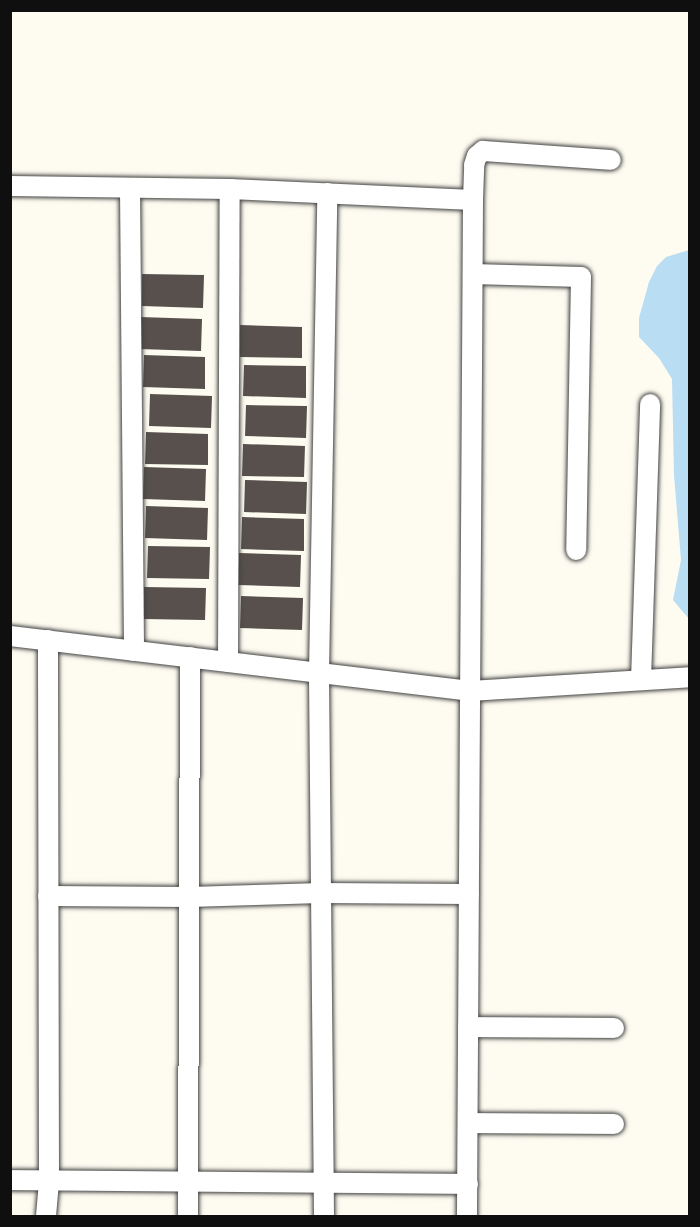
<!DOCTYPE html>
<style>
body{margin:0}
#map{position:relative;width:700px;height:1227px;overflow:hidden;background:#fefcf1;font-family:"Zilla Slab",serif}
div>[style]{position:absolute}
.water>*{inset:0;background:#b9ddf3}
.building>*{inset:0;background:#57504c}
.roads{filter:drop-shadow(0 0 2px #424242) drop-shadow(0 0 2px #424242)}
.minor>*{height:20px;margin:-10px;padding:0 10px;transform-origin:10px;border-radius:10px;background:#fff}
span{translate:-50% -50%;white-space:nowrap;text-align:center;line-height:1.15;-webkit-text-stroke:6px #fff;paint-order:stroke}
.frame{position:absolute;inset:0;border:12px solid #0f0f0f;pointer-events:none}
</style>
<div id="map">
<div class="water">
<div style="clip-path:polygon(689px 250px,690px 250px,689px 619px,673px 600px,681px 560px,674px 475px,672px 379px,659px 358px,639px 337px,639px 318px,649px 282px,657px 266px,666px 257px)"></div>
</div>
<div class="building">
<div style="clip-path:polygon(142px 274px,204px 275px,203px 308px,142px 306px)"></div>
<div style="clip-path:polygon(140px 317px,202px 319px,201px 351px,139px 349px)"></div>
<div style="clip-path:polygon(240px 325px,302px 327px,302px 358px,240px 357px)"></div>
<div style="clip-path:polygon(144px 355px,205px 357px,205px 389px,143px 387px)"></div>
<div style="clip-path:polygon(244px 365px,306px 366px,306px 398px,243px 396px)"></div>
<div style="clip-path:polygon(150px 394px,212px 396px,211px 428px,149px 426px)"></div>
<div style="clip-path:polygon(246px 405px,307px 406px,306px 438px,245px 436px)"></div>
<div style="clip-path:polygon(146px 432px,208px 434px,208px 465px,145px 464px)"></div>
<div style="clip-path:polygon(243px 444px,305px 446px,304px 477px,242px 476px)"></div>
<div style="clip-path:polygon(144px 467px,206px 469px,205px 501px,143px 499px)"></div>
<div style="clip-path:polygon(245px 480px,307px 482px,306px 514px,244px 512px)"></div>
<div style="clip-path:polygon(146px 506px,208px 508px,207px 540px,145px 538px)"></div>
<div style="clip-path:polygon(242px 517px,304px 519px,304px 551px,241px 549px)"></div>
<div style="clip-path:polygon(148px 546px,210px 547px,209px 579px,147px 578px)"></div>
<div style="clip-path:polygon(239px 553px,301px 555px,300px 587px,238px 585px)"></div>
<div style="clip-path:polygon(144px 587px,206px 588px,205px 620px,143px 619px)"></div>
<div style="clip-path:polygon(241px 596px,303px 598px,302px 630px,240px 628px)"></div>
</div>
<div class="roads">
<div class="minor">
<div style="left:10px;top:186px;width:220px;rotate:0.8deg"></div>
<div style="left:230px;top:189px;width:243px;rotate:2.6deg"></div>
<div style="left:473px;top:200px;width:1016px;rotate:90.34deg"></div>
<div style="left:130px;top:188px;width:463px;rotate:89.5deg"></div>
<div style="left:473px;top:200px;width:35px;rotate:-88deg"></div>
<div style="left:474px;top:165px;width:9px;rotate:-72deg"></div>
<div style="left:477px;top:156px;width:8px;rotate:-40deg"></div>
<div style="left:483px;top:151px;width:128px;rotate:4deg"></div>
<div style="left:473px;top:274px;width:108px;rotate:1.6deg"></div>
<div style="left:581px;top:277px;width:273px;rotate:91deg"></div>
<div style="left:10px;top:636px;width:463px;rotate:6.8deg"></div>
<div style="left:470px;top:691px;width:220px;rotate:-3.6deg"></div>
<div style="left:228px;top:662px;width:473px;rotate:-89.8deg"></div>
<div style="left:641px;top:680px;width:276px;rotate:-88.1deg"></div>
<div style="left:48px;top:896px;width:141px;rotate:0.4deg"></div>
<div style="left:189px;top:897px;width:132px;rotate:-1.7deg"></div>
<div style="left:321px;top:893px;width:148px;rotate:0.4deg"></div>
<div style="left:468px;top:1027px;width:146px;rotate:0.4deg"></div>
<div style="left:468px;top:1123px;width:146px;rotate:0.4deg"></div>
<div style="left:10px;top:1180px;width:458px;rotate:0.5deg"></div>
<div style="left:46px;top:1216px;width:35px;rotate:-85deg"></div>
<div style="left:49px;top:1181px;width:541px;rotate:-90.11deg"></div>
<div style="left:188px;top:1216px;width:559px;rotate:-89.8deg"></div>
<div style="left:324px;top:1216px;width:543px;rotate:-90.53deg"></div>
<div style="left:319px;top:673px;width:480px;rotate:-89deg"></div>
</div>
</div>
<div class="frame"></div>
</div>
